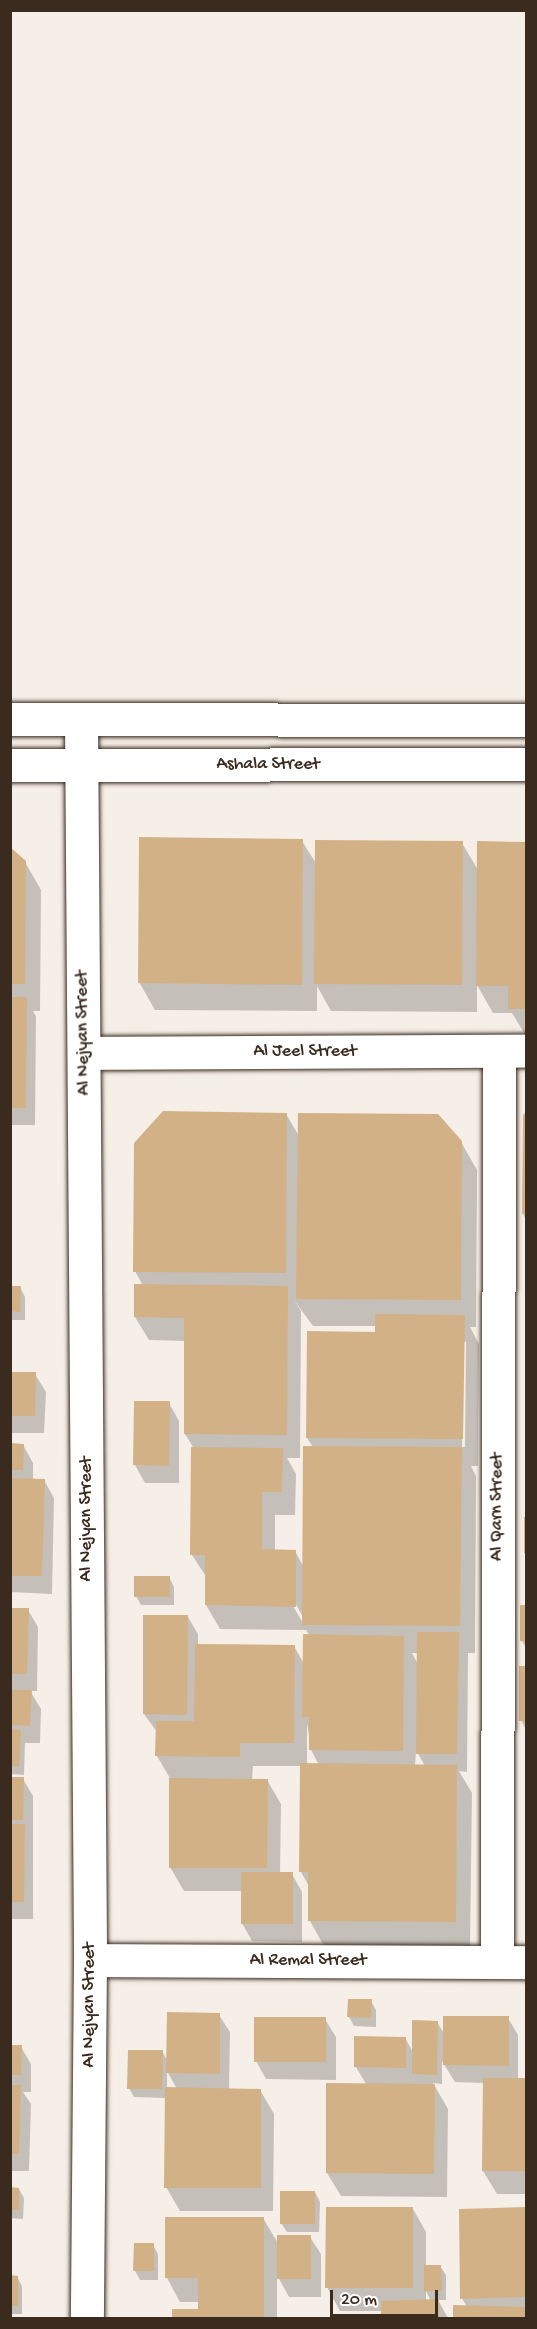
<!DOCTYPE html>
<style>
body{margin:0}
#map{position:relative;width:537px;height:2329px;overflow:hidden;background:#f6efe7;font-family:"Gochi Hand",sans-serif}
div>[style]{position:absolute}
.shadow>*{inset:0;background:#0003}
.building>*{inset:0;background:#d3b186}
.roads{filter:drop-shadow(0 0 2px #3b2a1e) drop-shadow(0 0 2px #3b2a1e)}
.street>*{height:33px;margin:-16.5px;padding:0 16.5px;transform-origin:16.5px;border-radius:16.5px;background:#fff}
span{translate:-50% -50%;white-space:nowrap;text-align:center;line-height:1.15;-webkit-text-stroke:4.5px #fff;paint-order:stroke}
.street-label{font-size:18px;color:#3b2a1e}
.frame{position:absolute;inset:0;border:12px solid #3b2a1e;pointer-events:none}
.scale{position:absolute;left:330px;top:2290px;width:108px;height:27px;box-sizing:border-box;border:3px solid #3b2a1e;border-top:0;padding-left:8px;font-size:18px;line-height:21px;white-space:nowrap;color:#3b2a1e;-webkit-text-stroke:4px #fff;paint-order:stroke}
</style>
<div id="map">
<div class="shadow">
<div style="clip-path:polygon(302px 841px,317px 865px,462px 843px,478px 870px,478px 843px,526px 843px,526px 1036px,512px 1013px,493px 1013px,477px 985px,477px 1012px,331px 1011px,317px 986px,317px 1011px,155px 1010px,139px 982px)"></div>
<div style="clip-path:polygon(10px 849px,25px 862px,41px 890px,40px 1011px,33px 1011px,36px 1016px,35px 1125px,10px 1125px)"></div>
<div style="clip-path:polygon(evenodd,286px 1114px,299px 1136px,461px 1142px,477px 1170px,476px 1327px,470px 1327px,479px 1344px,478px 1466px,471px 1466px,476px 1476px,475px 1653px,468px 1653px,467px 1772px,459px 1771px,472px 1793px,470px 1949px,325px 1948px,310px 1921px,310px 1888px,301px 1872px,302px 1766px,253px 1766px,252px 1780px,267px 1780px,281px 1804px,280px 1874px,292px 1874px,302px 1892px,302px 1942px,252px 1941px,242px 1923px,243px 1891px,184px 1891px,170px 1867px,171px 1780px,157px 1756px,157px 1732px,144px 1714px,188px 1617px,198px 1634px,198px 1646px,294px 1646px,304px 1664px,310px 1636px,306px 1630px,220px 1629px,206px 1605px,207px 1578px,192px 1555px,193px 1447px,185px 1434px,186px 1341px,149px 1340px,135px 1317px,143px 1286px,135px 1271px,286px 1114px,294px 1300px,313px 1326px,376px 1326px,376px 1333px,307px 1438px,313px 1447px,303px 1566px,295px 1551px,275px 1551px,275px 1515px,295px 1515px,296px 1474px,287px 1458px,300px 1458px,301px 1311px,294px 1300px,286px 1114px,463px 1342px,466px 1342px,465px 1447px,462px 1447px,463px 1342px,286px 1114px,293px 1599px,303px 1617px,303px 1623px,290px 1601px,293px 1599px,286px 1114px,412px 1653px,418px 1653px,418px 1664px,412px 1653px,286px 1114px,307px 1723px,311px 1750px,319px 1765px,307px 1765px,307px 1723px,286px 1114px,416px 1750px,425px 1766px,415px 1766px,416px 1750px)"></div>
<div style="clip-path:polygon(526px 1114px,526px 1220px,523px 1214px)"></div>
<div style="clip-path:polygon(10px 1287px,20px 1287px,25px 1297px,25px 1320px,10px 1320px)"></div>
<div style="clip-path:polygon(10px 1373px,35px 1374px,46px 1392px,44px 1433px,10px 1433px)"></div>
<div style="clip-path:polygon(169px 1403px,179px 1421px,179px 1483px,145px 1483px,135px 1465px)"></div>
<div style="clip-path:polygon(10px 1445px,23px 1445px,33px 1463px,33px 1480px,44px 1480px,54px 1498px,52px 1594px,10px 1592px)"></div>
<div style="clip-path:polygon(169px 1577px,174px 1587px,174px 1605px,141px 1605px,136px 1596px)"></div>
<div style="clip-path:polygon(522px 1607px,526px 1607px,526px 1648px,522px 1641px)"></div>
<div style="clip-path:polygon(10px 1609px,28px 1610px,38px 1627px,37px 1691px,30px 1691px,41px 1709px,40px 1743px,25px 1743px,24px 1775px,10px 1774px)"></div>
<div style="clip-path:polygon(521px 1668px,526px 1668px,526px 1730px,521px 1720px)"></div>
<div style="clip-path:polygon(10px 1778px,23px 1779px,33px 1796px,33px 1919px,10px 1919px)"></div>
<div style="clip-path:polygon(371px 2001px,376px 2010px,376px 2027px,354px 2026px,349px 2017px)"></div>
<div style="clip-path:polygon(evenodd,219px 2015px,230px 2032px,229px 2090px,260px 2090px,274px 2114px,273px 2211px,180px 2211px,166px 2187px,166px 2098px,134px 2097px,129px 2088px,162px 2051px,168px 2062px,219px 2015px,167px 2071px,177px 2089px,167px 2089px,167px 2071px)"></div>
<div style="clip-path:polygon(508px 2018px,518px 2035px,518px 2079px,526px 2080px,526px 2194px,497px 2194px,483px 2171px,484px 2083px,455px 2082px,442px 2061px,442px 2084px,433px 2083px,448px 2109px,447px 2197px,341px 2196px,327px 2173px,366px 2084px,356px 2067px,405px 2038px,413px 2052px,437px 2022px,445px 2035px)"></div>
<div style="clip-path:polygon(325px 2019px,336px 2037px,336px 2080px,266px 2079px,256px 2061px)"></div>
<div style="clip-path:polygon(10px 2046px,21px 2047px,31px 2064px,31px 2092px,23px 2092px,31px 2104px,29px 2171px,10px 2171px)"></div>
<div style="clip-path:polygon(10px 2189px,19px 2189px,24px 2198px,23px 2219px,10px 2218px)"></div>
<div style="clip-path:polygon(315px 2192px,320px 2202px,319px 2232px,287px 2232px,281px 2223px)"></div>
<div style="clip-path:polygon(evenodd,413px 2209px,426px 2232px,426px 2266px,440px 2266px,446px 2275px,446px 2300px,438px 2300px,448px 2318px,383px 2318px,383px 2311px,340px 2311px,327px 2287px,413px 2209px,426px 2291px,431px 2301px,426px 2301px,426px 2291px)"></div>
<div style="clip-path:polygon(526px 2209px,526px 2318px,454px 2318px,455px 2307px,467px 2307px,462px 2298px,460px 2210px)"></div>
<div style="clip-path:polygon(263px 2218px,279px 2245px,310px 2237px,321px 2254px,321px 2297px,289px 2297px,277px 2275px,277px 2318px,174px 2318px,174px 2310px,200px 2310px,200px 2302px,180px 2302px,167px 2278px)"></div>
<div style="clip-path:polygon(153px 2245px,158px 2254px,158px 2280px,140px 2280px,135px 2271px)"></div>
<div style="clip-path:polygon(10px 2277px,17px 2277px,22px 2286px,22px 2314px,10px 2314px)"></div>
</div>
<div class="building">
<div style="clip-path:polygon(139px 837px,303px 839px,302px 985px,138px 983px)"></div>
<div style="clip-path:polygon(315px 840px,463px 841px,462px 985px,314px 984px)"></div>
<div style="clip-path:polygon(477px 841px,526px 842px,526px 1009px,508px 1009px,508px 986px,476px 986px)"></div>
<div style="clip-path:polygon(10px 847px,26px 861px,25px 984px,10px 984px)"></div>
<div style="clip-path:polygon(10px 997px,27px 997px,26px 1108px,10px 1108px)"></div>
<div style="clip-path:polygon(163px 1111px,287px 1113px,286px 1273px,133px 1272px,134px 1143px)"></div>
<div style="clip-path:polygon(526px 1112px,526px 1214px,522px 1214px,523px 1115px)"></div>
<div style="clip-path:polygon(298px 1113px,438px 1114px,462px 1141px,461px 1300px,296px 1299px)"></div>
<div style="clip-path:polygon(134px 1284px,288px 1286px,287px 1435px,184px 1434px,184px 1318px,134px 1317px)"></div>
<div style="clip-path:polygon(10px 1286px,21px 1286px,20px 1312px,10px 1311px)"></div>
<div style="clip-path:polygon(375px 1314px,465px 1315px,463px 1439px,306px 1438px,307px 1331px,375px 1332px)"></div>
<div style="clip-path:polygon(10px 1372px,36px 1372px,35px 1416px,10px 1416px)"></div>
<div style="clip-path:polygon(134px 1401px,170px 1401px,169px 1466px,133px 1465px)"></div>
<div style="clip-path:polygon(10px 1443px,24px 1444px,23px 1470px,10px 1470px)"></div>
<div style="clip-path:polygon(303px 1446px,462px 1447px,460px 1626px,302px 1625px)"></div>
<div style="clip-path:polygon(191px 1447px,283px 1448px,282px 1492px,262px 1492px,262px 1549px,296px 1550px,296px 1607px,205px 1605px,205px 1555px,190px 1555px)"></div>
<div style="clip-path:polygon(10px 1478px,45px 1479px,42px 1576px,10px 1576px)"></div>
<div style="clip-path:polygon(524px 1517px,526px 1517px,526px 1554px,524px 1553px)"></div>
<div style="clip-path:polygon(134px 1576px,170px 1576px,170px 1597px,134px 1597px)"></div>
<div style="clip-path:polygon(520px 1605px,526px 1605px,526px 1641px,520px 1641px)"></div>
<div style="clip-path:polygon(10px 1608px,29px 1608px,27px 1674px,10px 1674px)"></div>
<div style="clip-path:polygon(143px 1615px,188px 1615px,187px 1715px,143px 1714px)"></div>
<div style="clip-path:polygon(417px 1632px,459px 1632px,457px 1754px,416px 1754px)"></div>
<div style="clip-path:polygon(303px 1634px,404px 1636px,403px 1751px,309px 1750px,309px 1717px,302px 1717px)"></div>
<div style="clip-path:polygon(195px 1644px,295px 1645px,294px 1743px,240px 1743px,240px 1757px,155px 1756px,156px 1721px,194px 1721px)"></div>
<div style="clip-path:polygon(519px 1666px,526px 1666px,526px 1721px,519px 1721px)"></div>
<div style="clip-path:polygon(10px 1690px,32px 1690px,30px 1726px,10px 1725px)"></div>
<div style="clip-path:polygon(10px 1729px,21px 1730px,19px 1766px,10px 1766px)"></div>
<div style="clip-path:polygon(300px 1763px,457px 1765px,456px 1922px,308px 1921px,308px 1872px,299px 1872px)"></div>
<div style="clip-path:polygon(10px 1777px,24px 1777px,23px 1820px,10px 1820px)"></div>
<div style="clip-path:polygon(169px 1778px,268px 1779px,267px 1868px,169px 1868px)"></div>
<div style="clip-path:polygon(10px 1824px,25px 1824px,24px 1902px,10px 1902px)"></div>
<div style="clip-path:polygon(241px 1872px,293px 1872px,293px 1924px,241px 1924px)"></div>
<div style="clip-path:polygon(348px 1999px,372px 1999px,371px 2018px,347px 2017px)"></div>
<div style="clip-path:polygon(167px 2012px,220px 2013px,220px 2074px,166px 2073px)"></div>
<div style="clip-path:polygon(443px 2016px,509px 2016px,509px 2066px,443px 2065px)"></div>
<div style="clip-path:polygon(254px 2017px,326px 2017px,326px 2062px,254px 2062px)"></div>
<div style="clip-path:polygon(412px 2020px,438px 2021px,437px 2075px,412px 2074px)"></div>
<div style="clip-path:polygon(354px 2036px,406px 2037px,406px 2068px,354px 2067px)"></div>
<div style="clip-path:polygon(10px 2045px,22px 2045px,21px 2075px,10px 2075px)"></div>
<div style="clip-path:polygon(128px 2050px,163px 2050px,162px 2089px,127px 2089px)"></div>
<div style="clip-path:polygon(483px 2078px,526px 2078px,526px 2171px,482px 2171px)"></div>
<div style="clip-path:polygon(326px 2083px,435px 2084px,434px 2174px,326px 2173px)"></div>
<div style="clip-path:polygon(10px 2085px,21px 2085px,19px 2154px,10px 2154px)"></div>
<div style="clip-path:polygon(165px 2087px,261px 2089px,261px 2188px,164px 2188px)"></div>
<div style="clip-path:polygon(10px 2187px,19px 2188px,19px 2210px,10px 2210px)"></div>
<div style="clip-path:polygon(280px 2191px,315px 2191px,315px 2224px,280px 2224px)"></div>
<div style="clip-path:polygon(326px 2207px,413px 2207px,413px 2288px,325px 2288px)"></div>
<div style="clip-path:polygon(526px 2207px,526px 2297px,460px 2299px,459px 2209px)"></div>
<div style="clip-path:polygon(165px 2217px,264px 2217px,264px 2318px,172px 2318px,172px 2309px,198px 2309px,198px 2278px,165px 2278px)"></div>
<div style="clip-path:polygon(277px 2235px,311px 2235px,311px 2279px,277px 2279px)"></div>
<div style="clip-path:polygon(134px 2243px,154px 2243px,154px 2271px,133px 2271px)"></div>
<div style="clip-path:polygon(424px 2265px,441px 2265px,442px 2291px,424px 2291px)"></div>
<div style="clip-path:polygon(10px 2275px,18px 2276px,18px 2306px,10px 2306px)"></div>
<div style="clip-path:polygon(439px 2299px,439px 2318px,381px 2318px,381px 2301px)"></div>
<div style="clip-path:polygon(453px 2305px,526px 2307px,526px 2318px,453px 2318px)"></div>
</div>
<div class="roads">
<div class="street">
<div style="left:10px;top:719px;width:516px;rotate:0.11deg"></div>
<div style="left:81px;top:719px;width:1241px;rotate:89.58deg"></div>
<div style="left:90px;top:1960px;width:358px;rotate:90.5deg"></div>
<div style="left:10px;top:765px;width:516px;rotate:-0.11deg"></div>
<div style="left:84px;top:1053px;width:442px;rotate:-0.3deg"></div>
<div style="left:90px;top:1960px;width:436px;rotate:0.3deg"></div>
<div style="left:497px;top:1962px;width:911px;rotate:-89.87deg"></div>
</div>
</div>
<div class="street-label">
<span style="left:268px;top:765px">Ashala Street</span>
<span style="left:84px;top:1033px;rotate:-91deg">Al Nejyan Street</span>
<span style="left:305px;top:1052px">Al Jeel Street</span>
<span style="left:498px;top:1507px;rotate:-90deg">Al Qarn Street</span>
<span style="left:87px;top:1519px;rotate:-90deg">Al Nejyan Street</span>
<span style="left:308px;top:1961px">Al Remal Street</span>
<span style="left:90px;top:2005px;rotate:-90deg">Al Nejyan Street</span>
</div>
<div class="frame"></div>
<div class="scale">20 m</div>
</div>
